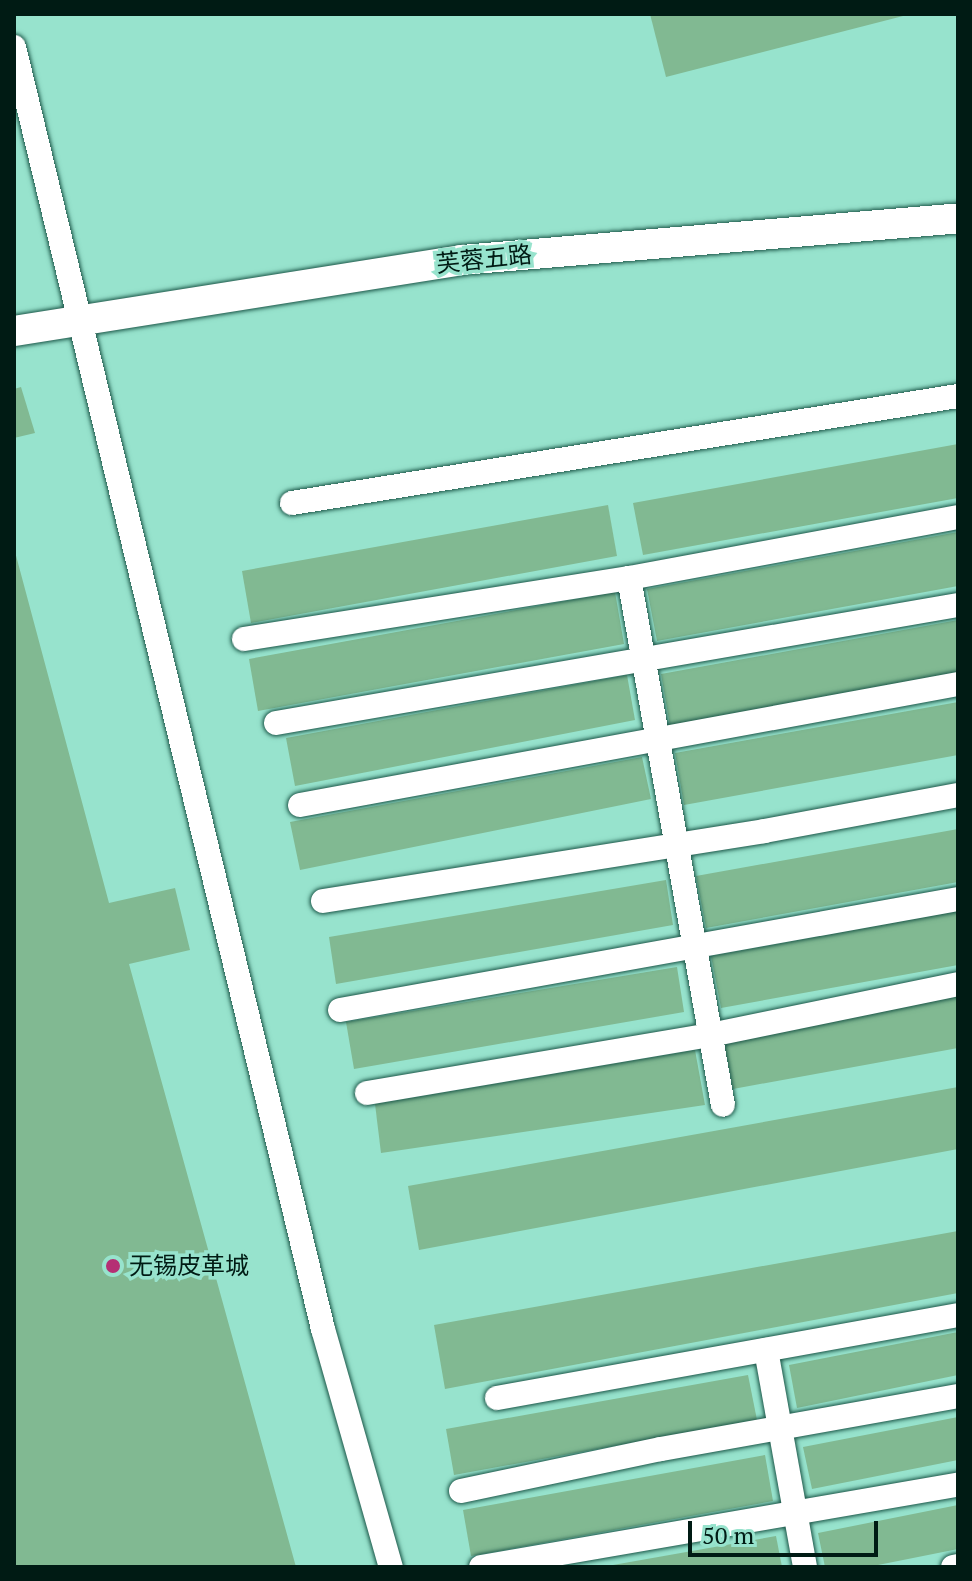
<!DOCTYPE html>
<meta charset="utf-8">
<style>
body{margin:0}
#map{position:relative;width:972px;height:1581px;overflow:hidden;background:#97e3cd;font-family:"PT Serif","Noto Sans SC",serif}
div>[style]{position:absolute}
.building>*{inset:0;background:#81b992}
.roads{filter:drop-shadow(0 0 2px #1c5749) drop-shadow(0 0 2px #1c5749)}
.minor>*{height:24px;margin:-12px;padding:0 12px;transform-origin:12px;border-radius:12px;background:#fff}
.tertiary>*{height:30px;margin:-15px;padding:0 15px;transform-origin:15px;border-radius:15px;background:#fff}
.dots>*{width:22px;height:22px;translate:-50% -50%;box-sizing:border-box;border:4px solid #97e3cd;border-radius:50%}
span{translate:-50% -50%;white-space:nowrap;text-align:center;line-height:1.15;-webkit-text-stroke:7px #97e3cd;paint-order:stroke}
.street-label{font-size:24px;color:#001b14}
.poi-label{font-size:24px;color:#001b14}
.left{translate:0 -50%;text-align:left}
.frame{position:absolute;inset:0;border:16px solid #001b14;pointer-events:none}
.scale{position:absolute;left:688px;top:1521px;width:190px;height:36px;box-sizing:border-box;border:4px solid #001b14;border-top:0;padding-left:10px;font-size:24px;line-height:28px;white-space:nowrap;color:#001b14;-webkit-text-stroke:6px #97e3cd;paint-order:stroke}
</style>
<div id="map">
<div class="building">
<div style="clip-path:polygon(650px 14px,906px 14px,907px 15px,666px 77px)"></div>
<div style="clip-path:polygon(21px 387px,35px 433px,14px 438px,14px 389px)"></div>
<div style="clip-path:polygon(958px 444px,958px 498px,643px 555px,633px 503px)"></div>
<div style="clip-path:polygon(608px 505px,617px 556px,251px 623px,242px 571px)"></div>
<div style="clip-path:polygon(958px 532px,958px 586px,657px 641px,647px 589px)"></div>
<div style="clip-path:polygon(14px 548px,109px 903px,175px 888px,190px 950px,129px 964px,296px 1567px,14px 1567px)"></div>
<div style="clip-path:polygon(615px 592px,624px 644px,258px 711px,249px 659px)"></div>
<div style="clip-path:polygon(958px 620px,958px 673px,670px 726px,661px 674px)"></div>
<div style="clip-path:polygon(627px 675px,635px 720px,295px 786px,286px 738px)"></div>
<div style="clip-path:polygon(958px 702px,958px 755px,684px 805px,675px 753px)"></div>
<div style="clip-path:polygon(642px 757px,651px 799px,300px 870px,290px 822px)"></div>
<div style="clip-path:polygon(958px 829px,958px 882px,706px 928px,696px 876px)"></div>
<div style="clip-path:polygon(666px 880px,673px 925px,336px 984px,329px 937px)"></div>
<div style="clip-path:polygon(958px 911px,958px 965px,721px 1008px,711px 956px)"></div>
<div style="clip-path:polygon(677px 967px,684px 1012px,354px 1069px,346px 1022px)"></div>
<div style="clip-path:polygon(958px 995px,958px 1048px,733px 1089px,723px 1037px)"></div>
<div style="clip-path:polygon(695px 1050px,705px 1105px,381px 1153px,375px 1104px)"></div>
<div style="clip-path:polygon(958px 1087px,958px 1149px,419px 1250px,408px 1186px)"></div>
<div style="clip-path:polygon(958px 1231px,958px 1293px,445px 1389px,434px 1325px)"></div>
<div style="clip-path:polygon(958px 1332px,958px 1375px,797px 1408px,789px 1365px)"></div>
<div style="clip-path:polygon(748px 1375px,757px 1420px,454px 1475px,446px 1429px)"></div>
<div style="clip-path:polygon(958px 1417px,958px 1460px,812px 1489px,803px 1447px)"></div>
<div style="clip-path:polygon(765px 1455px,773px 1501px,471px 1556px,463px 1510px)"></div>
<div style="clip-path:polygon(958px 1505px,958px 1549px,868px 1567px,825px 1567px,818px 1533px)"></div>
<div style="clip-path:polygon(776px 1536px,782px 1567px,613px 1567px,613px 1565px)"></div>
</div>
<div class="roads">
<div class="minor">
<div style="left:14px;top:47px;width:1319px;rotate:76.45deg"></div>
<div style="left:323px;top:1329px;width:248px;rotate:74.1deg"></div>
<div style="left:292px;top:503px;width:675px;rotate:-9.13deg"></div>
<div style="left:629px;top:578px;width:535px;rotate:79.89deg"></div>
<div style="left:244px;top:639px;width:390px;rotate:-9deg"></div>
<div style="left:629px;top:578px;width:335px;rotate:-10.5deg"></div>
<div style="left:276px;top:723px;width:692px;rotate:-9.82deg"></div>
<div style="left:300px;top:805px;width:669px;rotate:-10.42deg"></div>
<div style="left:323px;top:901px;width:447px;rotate:-9deg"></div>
<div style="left:764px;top:831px;width:197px;rotate:-10.5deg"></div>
<div style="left:340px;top:1010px;width:628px;rotate:-10.18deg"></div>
<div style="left:367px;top:1093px;width:348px;rotate:-9.6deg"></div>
<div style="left:710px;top:1035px;width:253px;rotate:-11.6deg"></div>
<div style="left:766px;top:1350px;width:220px;rotate:79.8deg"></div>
<div style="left:497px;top:1398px;width:468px;rotate:-10.2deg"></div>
<div style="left:461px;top:1491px;width:204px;rotate:-11.9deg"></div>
<div style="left:661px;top:1449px;width:302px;rotate:-10.1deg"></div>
<div style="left:481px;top:1567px;width:484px;rotate:-9.8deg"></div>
<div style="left:953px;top:1567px;width:5px;rotate:-11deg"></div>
</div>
<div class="tertiary">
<div style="left:14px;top:331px;width:454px;rotate:-9deg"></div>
<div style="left:462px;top:260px;width:498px;rotate:-4.8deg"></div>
</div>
</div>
<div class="dots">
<div style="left:113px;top:1266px;background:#b52f74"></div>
</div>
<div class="street-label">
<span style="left:484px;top:259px;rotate:-6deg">芙蓉五路</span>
</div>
<div class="poi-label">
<span class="left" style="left:129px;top:1266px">无锡皮革城</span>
</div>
<div class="frame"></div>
<div class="scale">50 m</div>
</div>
